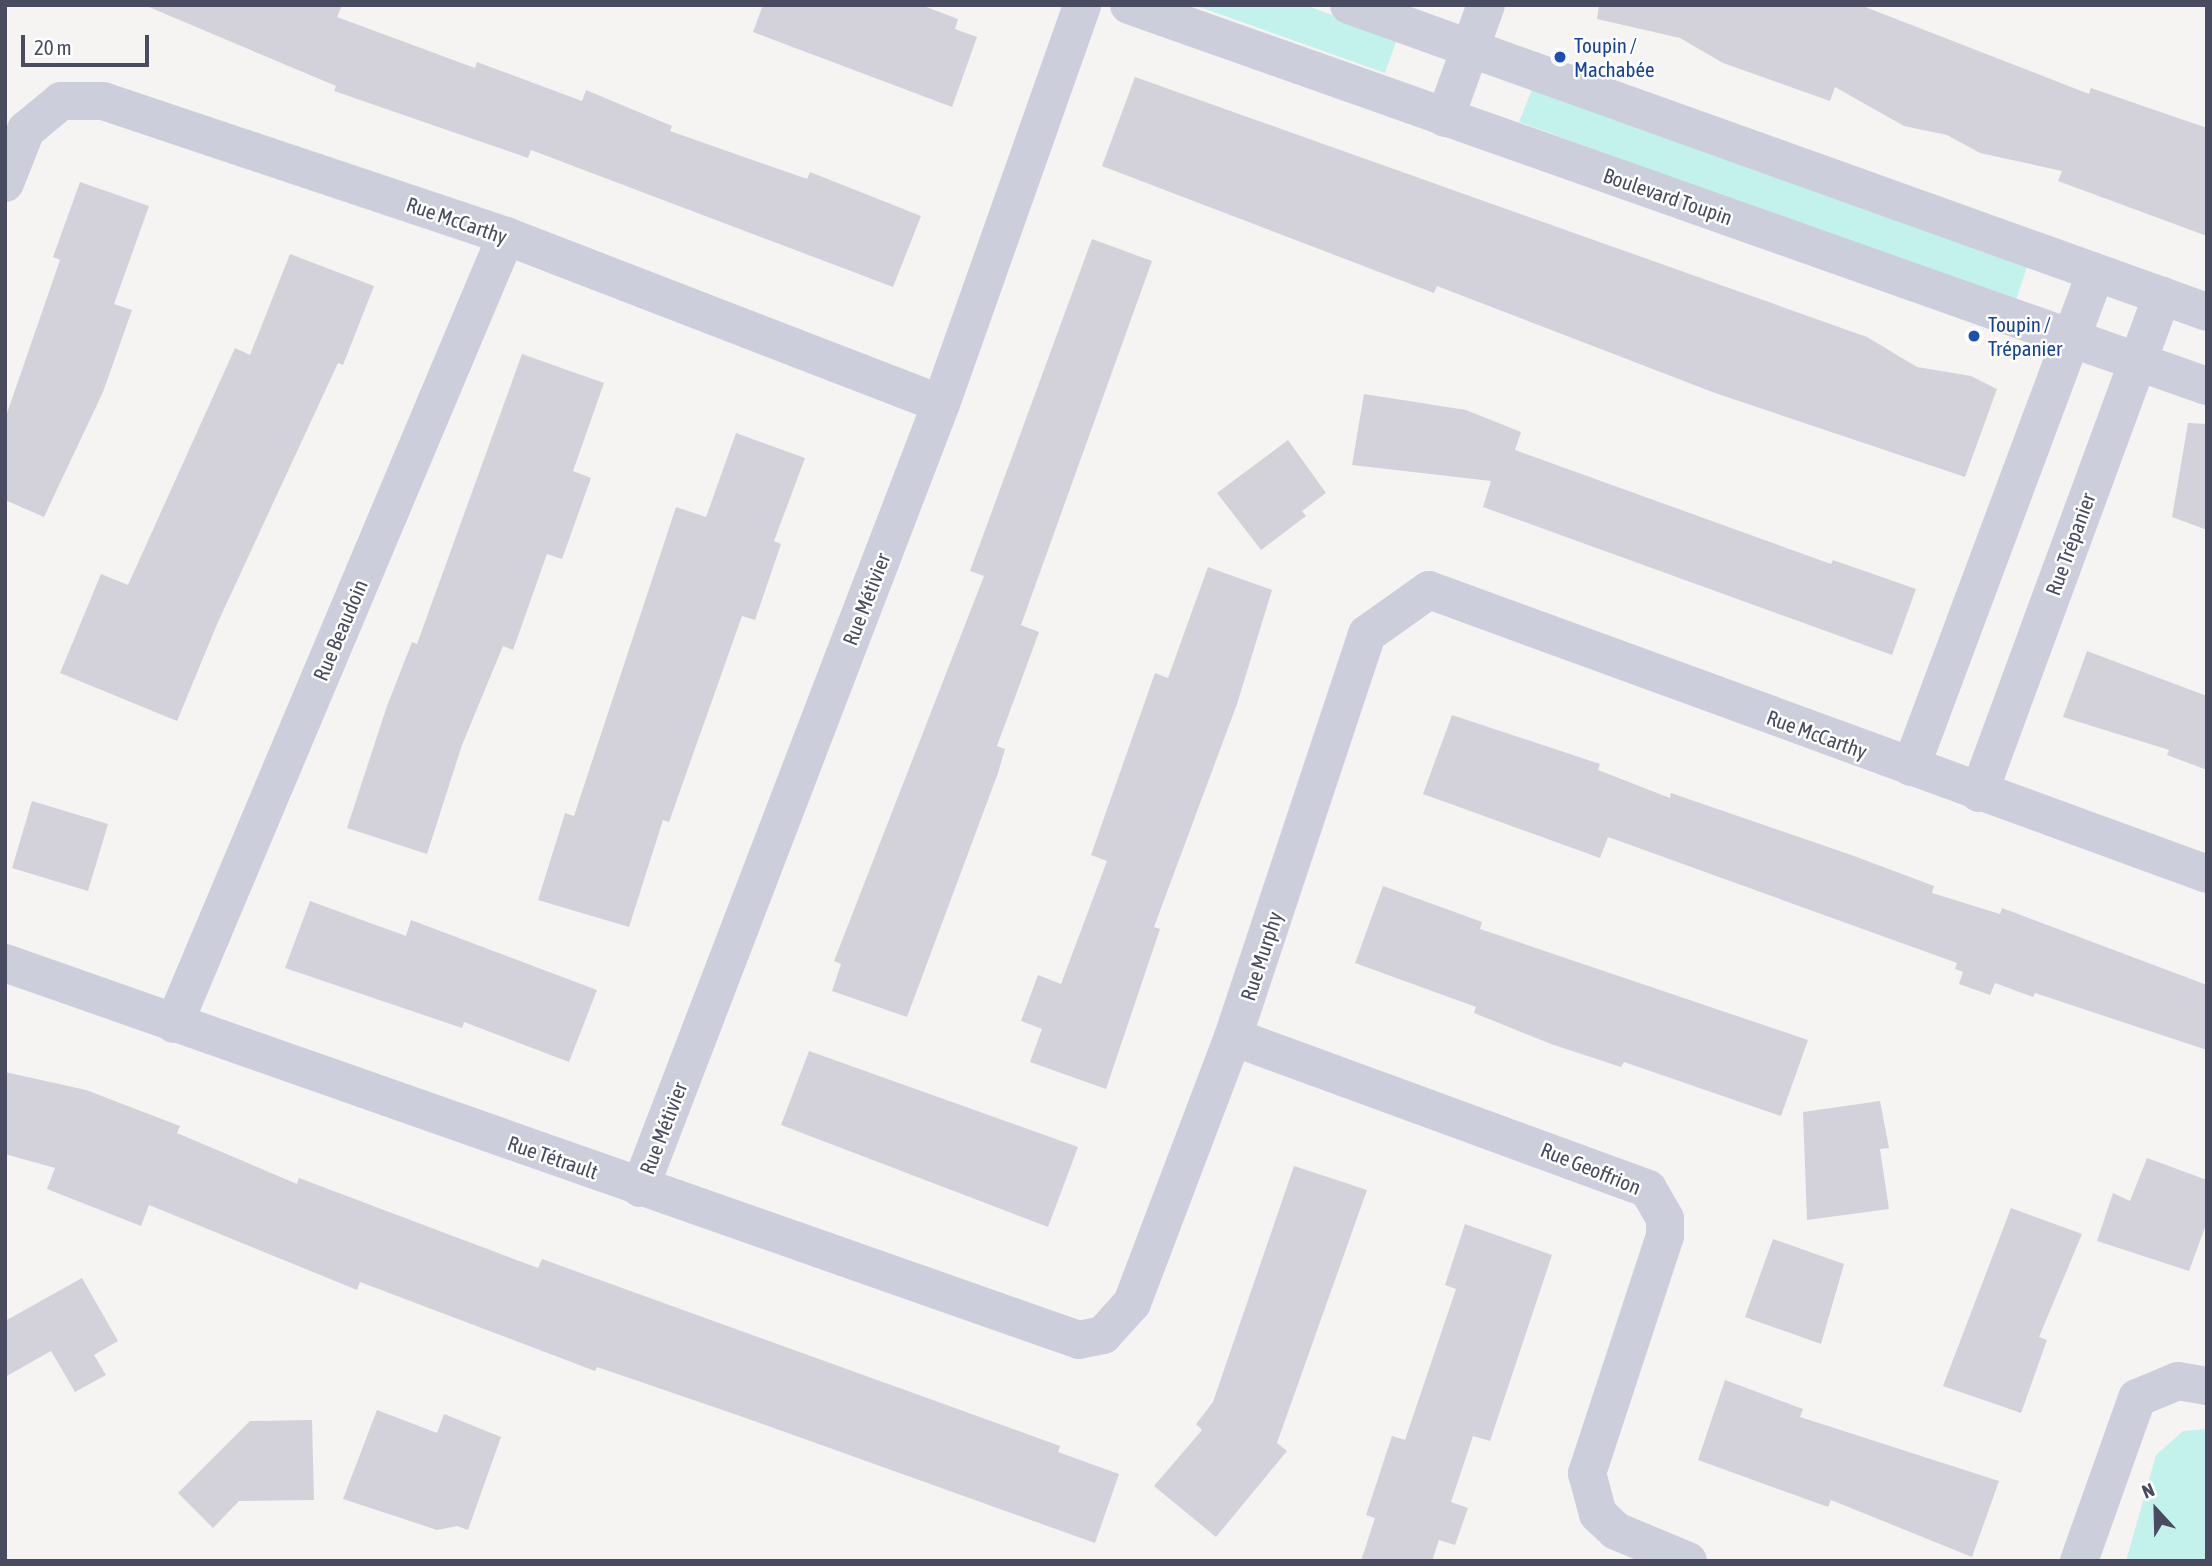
<!DOCTYPE html>
<meta charset="utf-8">
<style>
body{margin:0}
#map{position:relative;width:2212px;height:1566px;overflow:hidden;background:#f5f4f3;font-family:"Asap Condensed",sans-serif}
div>[style]{position:absolute}
.green>*{inset:0;background:#c2f2eb}
.building>*{inset:0;background:#d3d2da}
.minor>*{height:38px;margin:-19px;padding:0 19px;transform-origin:19px;border-radius:19px;background:#cdcedc}
.dots>*{width:19px;height:19px;translate:-50% -50%;box-sizing:border-box;border:4px solid #fff;border-radius:50%}
span{translate:-50% -50%;white-space:nowrap;text-align:center;line-height:1.15;-webkit-text-stroke:5px #fff;paint-order:stroke}
.transit-label{font-size:21px;color:#164399}
.left{translate:0 -50%;text-align:left}
.street-label{font-size:21px;color:#494b61}
.frame{position:absolute;inset:0;border:7px solid #494b61;pointer-events:none}
.north{position:absolute;left:2121px;top:1475px;width:70px;height:70px;-webkit-text-stroke:5px #fff;paint-order:stroke;rotate:338deg;font-size:19px;font-weight:700;line-height:28px;text-align:center;color:#494b61}
.north::after{content:'';display:block;margin:auto;width:24px;height:32px;background:#494b61;clip-path:polygon(50% 0,100% 100%,50% 72%,0 100%)}
.scale{position:absolute;left:21px;top:35px;width:128px;height:32px;box-sizing:border-box;border:4px solid #494b61;border-top:0;padding-left:9px;font-size:21px;line-height:24px;white-space:nowrap;color:#494b61;-webkit-text-stroke:5px #fff;paint-order:stroke}
</style>
<div id="map">
<div class="green">
<div style="clip-path:polygon(1194px 5px,1305px 5px,1397px 39px,1385px 73px)"></div>
<div style="clip-path:polygon(1533px 87px,2027px 267px,2015px 303px,1519px 122px)"></div>
<div style="clip-path:polygon(2207px 1429px,2207px 1561px,2126px 1561px,2156px 1455px,2183px 1431px)"></div>
</div>
<div class="building">
<div style="clip-path:polygon(144px 5px,342px 5px,337px 17px,475px 68px,477px 62px,582px 101px,586px 90px,672px 126px,670px 131px,807px 179px,810px 172px,921px 216px,893px 287px,531px 150px,528px 158px,334px 91px,336px 86px)"></div>
<div style="clip-path:polygon(763px 5px,921px 5px,958px 19px,955px 29px,977px 37px,952px 107px,753px 32px)"></div>
<div style="clip-path:polygon(1599px 5px,1860px 5px,2089px 94px,2091px 88px,2207px 128px,2207px 236px,2058px 181px,2062px 171px,1980px 153px,1947px 135px,1904px 126px,1835px 87px,1830px 101px,1723px 63px,1680px 38px,1597px 19px)"></div>
<div style="clip-path:polygon(1135px 77px,1867px 337px,1917px 367px,1971px 376px,1997px 389px,1965px 477px,1715px 393px,1437px 286px,1434px 293px,1102px 166px)"></div>
<div style="clip-path:polygon(80px 182px,149px 206px,114px 304px,132px 310px,103px 392px,44px 517px,5px 500px,5px 419px,60px 260px,53px 257px)"></div>
<div style="clip-path:polygon(1092px 239px,1152px 261px,1021px 625px,1039px 632px,997px 746px,1005px 749px,998px 773px,907px 1017px,832px 991px,841px 964px,834px 961px,984px 576px,970px 571px)"></div>
<div style="clip-path:polygon(290px 254px,374px 286px,343px 365px,338px 363px,218px 622px,177px 721px,60px 673px,101px 574px,128px 585px,235px 348px,250px 355px)"></div>
<div style="clip-path:polygon(522px 354px,604px 383px,573px 471px,591px 478px,562px 559px,547px 554px,513px 650px,503px 646px,462px 745px,427px 854px,347px 828px,387px 706px,412px 642px,417px 644px)"></div>
<div style="clip-path:polygon(1364px 394px,1466px 410px,1521px 432px,1515px 450px,1831px 564px,1833px 560px,1916px 589px,1892px 655px,1483px 507px,1491px 481px,1352px 465px)"></div>
<div style="clip-path:polygon(2188px 423px,2207px 424px,2207px 530px,2172px 517px)"></div>
<div style="clip-path:polygon(736px 433px,805px 458px,774px 541px,781px 544px,755px 620px,742px 616px,669px 822px,663px 820px,629px 927px,538px 900px,565px 813px,574px 816px,676px 507px,706px 517px)"></div>
<div style="clip-path:polygon(1288px 440px,1326px 493px,1302px 511px,1306px 516px,1261px 550px,1217px 493px)"></div>
<div style="clip-path:polygon(1208px 567px,1272px 590px,1237px 704px,1154px 927px,1160px 929px,1106px 1089px,1030px 1062px,1042px 1029px,1021px 1021px,1038px 975px,1061px 984px,1107px 861px,1091px 855px,1111px 798px,1155px 673px,1168px 678px)"></div>
<div style="clip-path:polygon(2087px 651px,2207px 696px,2207px 770px,2167px 755px,2169px 750px,2063px 717px)"></div>
<div style="clip-path:polygon(1452px 715px,1600px 764px,1598px 770px,1670px 798px,1671px 793px,1854px 856px,1934px 886px,1932px 893px,2000px 914px,2002px 908px,2207px 985px,2207px 1050px,2035px 993px,2033px 997px,1995px 983px,1990px 995px,1959px 984px,1963px 972px,1955px 969px,1957px 963px,1608px 837px,1600px 858px,1423px 794px)"></div>
<div style="clip-path:polygon(32px 801px,108px 824px,88px 891px,12px 868px)"></div>
<div style="clip-path:polygon(1383px 886px,1482px 922px,1480px 929px,1808px 1040px,1781px 1116px,1624px 1062px,1621px 1067px,1551px 1044px,1474px 1013px,1476px 1007px,1355px 963px)"></div>
<div style="clip-path:polygon(310px 901px,406px 936px,411px 920px,597px 990px,569px 1062px,464px 1022px,462px 1028px,285px 968px)"></div>
<div style="clip-path:polygon(809px 1051px,1078px 1147px,1048px 1227px,781px 1125px)"></div>
<div style="clip-path:polygon(5px 1072px,86px 1090px,180px 1126px,177px 1133px,297px 1184px,299px 1178px,538px 1268px,542px 1259px,1060px 1446px,1058px 1452px,1119px 1474px,1095px 1543px,740px 1416px,597px 1367px,595px 1371px,360px 1282px,357px 1290px,149px 1205px,141px 1226px,47px 1189px,55px 1168px,5px 1154px)"></div>
<div style="clip-path:polygon(1880px 1101px,1889px 1148px,1880px 1149px,1889px 1209px,1807px 1220px,1803px 1112px)"></div>
<div style="clip-path:polygon(2147px 1158px,2207px 1180px,2207px 1222px,2189px 1271px,2097px 1241px,2113px 1193px,2130px 1201px)"></div>
<div style="clip-path:polygon(1294px 1166px,1367px 1190px,1277px 1443px,1287px 1451px,1216px 1537px,1154px 1486px,1202px 1430px,1196px 1424px,1213px 1402px)"></div>
<div style="clip-path:polygon(2011px 1208px,2082px 1234px,2039px 1337px,2047px 1340px,2021px 1413px,1943px 1386px)"></div>
<div style="clip-path:polygon(1465px 1224px,1552px 1255px,1490px 1441px,1473px 1436px,1451px 1502px,1468px 1508px,1455px 1545px,1439px 1540px,1432px 1561px,1361px 1561px,1375px 1518px,1366px 1515px,1392px 1436px,1405px 1440px,1456px 1289px,1445px 1285px)"></div>
<div style="clip-path:polygon(1773px 1239px,1844px 1264px,1821px 1344px,1745px 1317px)"></div>
<div style="clip-path:polygon(82px 1278px,118px 1341px,94px 1355px,106px 1375px,75px 1392px,51px 1351px,5px 1377px,5px 1321px)"></div>
<div style="clip-path:polygon(1725px 1380px,1803px 1409px,1800px 1417px,1999px 1481px,1972px 1557px,1831px 1500px,1828px 1507px,1698px 1460px)"></div>
<div style="clip-path:polygon(377px 1410px,437px 1433px,444px 1414px,501px 1437px,468px 1530px,457px 1526px,437px 1530px,343px 1499px)"></div>
<div style="clip-path:polygon(312px 1420px,314px 1500px,239px 1501px,213px 1528px,178px 1493px,250px 1421px)"></div>
</div>
<div class="minor">
<div style="left:1129px;top:5px;width:1143px;rotate:19.47deg"></div>
<div style="left:1349px;top:5px;width:911px;rotate:19.69deg"></div>
<div style="left:1445px;top:118px;width:120px;rotate:-70.1deg"></div>
<div style="left:5px;top:183px;width:57px;rotate:-68.4deg"></div>
<div style="left:26px;top:130px;width:45px;rotate:-39.6deg"></div>
<div style="left:61px;top:101px;width:42px"></div>
<div style="left:103px;top:101px;width:425px;rotate:18.5deg"></div>
<div style="left:506px;top:236px;width:466px;rotate:21.1deg"></div>
<div style="left:1911px;top:767px;width:528px;rotate:-69.51deg"></div>
<div style="left:1979px;top:793px;width:530px;rotate:-69.79deg"></div>
<div style="left:5px;top:963px;width:1138px;rotate:19.34deg"></div>
<div style="left:1079px;top:1340px;width:25px;rotate:-12deg"></div>
<div style="left:1103px;top:1335px;width:43px;rotate:-47.8deg"></div>
<div style="left:1132px;top:1303px;width:285px;rotate:-69.2deg"></div>
<div style="left:1233px;top:1037px;width:425px;rotate:-71.6deg"></div>
<div style="left:1367px;top:634px;width:76px;rotate:-35.4deg"></div>
<div style="left:1429px;top:590px;width:828px;rotate:20.05deg"></div>
<div style="left:174px;top:1024px;width:855px;rotate:-67.15deg"></div>
<div style="left:1233px;top:1037px;width:442px;rotate:20.1deg"></div>
<div style="left:1648px;top:1189px;width:34px;rotate:60deg"></div>
<div style="left:1665px;top:1219px;width:17px;rotate:90deg"></div>
<div style="left:1665px;top:1236px;width:250px;rotate:108.2deg"></div>
<div style="left:1587px;top:1473px;width:42px;rotate:75deg"></div>
<div style="left:1598px;top:1514px;width:25px;rotate:43deg"></div>
<div style="left:1616px;top:1531px;width:78px;rotate:22.6deg"></div>
<div style="left:640px;top:1188px;width:840px;rotate:-69deg"></div>
<div style="left:941px;top:404px;width:423px;rotate:-70.5deg"></div>
<div style="left:2079px;top:1561px;width:173px;rotate:-70.4deg"></div>
<div style="left:2137px;top:1398px;width:44px;rotate:-22.5deg"></div>
<div style="left:2178px;top:1381px;width:29px;rotate:10deg"></div>
</div>
<div class="dots">
<div style="left:1560px;top:57px;background:#1a4fb4"></div>
<div style="left:1974px;top:336px;background:#1a4fb4"></div>
</div>
<div class="transit-label">
<span class="left" style="left:1574px;top:57px">Toupin /<br>Machabée</span>
<span class="left" style="left:1988px;top:336px">Toupin /<br>Trépanier</span>
</div>
<div class="street-label">
<span style="left:1668px;top:196px;rotate:19deg">Boulevard Toupin</span>
<span style="left:457px;top:220px;rotate:19deg">Rue McCarthy</span>
<span style="left:2070px;top:544px;rotate:-70deg">Rue Trépanier</span>
<span style="left:866px;top:599px;rotate:-69deg">Rue Métivier</span>
<span style="left:340px;top:630px;rotate:-67deg">Rue Beaudoin</span>
<span style="left:1817px;top:734px;rotate:20deg">Rue McCarthy</span>
<span style="left:1261px;top:956px;rotate:-72deg">Rue Murphy</span>
<span style="left:663px;top:1128px;rotate:-69deg">Rue Métivier</span>
<span style="left:553px;top:1157px;rotate:19deg">Rue Tétrault</span>
<span style="left:1591px;top:1168px;rotate:22deg">Rue Geoffrion</span>
</div>
<div class="frame"></div>
<div class="north">N</div>
<div class="scale">20 m</div>
</div>
